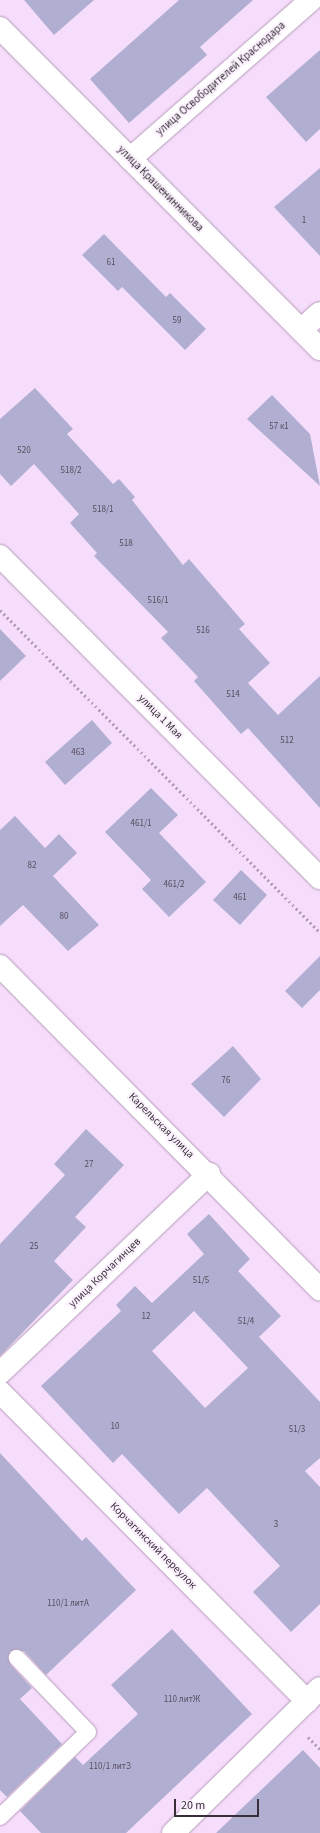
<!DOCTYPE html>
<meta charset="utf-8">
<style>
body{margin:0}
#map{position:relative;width:320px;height:1833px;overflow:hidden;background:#f7ddfc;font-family:"Source Sans 3",sans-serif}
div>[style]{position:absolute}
.building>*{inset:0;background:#b1afd1}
.path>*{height:2.5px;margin-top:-1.25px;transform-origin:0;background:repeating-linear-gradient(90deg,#b19db5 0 2px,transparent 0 5px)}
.roads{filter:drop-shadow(0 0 1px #b59db9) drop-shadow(0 0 1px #b59db9)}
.lane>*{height:16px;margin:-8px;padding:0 8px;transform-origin:8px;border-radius:8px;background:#fff}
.street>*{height:22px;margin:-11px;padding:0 11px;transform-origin:11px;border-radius:11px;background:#fff}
.secondary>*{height:22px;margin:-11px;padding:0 11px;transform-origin:11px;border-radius:11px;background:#fff}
span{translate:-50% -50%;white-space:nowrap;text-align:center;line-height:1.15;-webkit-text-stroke:4px #fbf1fd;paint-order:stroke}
.number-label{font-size:9px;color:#564e5f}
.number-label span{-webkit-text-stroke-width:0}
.street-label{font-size:11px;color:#372e39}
.scale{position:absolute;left:174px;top:1799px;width:85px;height:18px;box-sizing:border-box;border:2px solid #372e39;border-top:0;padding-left:5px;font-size:12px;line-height:14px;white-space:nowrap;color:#372e39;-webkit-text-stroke:3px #fbf1fd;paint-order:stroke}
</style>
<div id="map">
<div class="building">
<div style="clip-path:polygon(24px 0,94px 0,54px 35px)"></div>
<div style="clip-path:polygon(179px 0,253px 0,200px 47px,207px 55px,129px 123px,90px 79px)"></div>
<div style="clip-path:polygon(320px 50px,320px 129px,306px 142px,266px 97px)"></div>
<div style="clip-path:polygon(320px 168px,320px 256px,274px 207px)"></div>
<div style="clip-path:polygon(104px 234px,166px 297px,170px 293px,206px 329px,185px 350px,122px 287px,118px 291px,82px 255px)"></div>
<div style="clip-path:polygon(35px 388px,73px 429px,67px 434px,113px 484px,119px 479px,135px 497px,132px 500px,183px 565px,189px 559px,245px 624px,239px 629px,270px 663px,248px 683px,278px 715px,320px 676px,320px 808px,248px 728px,241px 734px,194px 681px,198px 677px,161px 638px,168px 632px,94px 556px,97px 553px,70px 523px,79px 514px,34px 464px,11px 486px,0 474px,0 419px)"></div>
<div style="clip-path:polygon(272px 395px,310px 434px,320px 486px,247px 419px)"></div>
<div style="clip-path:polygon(0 629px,26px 656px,0 681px)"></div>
<div style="clip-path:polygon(92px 720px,112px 743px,65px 785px,45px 762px)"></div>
<div style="clip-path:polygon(151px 788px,178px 815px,159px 833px,206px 882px,169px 917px,142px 889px,151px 880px,105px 832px)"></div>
<div style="clip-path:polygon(15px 816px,45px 848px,59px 834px,77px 853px,53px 876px,99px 925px,68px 951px,23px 905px,0 926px,0 830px)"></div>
<div style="clip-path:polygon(241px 870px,267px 895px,240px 925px,213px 900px)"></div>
<div style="clip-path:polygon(320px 956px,320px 990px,302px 1008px,285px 991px)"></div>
<div style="clip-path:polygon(233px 1046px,261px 1079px,224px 1117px,191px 1084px)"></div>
<div style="clip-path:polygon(86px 1129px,124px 1165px,75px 1217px,86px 1227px,54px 1261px,73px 1280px,0 1356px,0 1244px,65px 1175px,54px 1164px)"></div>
<div style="clip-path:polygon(evenodd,209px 1214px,250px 1259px,238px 1271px,281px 1316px,259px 1337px,320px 1402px,320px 1458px,305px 1471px,320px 1487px,320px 1604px,291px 1632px,253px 1592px,280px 1566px,207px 1488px,179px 1514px,122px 1454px,113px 1463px,41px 1386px,121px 1311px,116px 1305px,135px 1286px,152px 1303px,204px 1254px,187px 1234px,209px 1214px,194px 1311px,248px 1368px,205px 1408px,152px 1351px,194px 1311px)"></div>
<div style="clip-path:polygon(0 1453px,82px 1541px,86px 1537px,136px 1590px,46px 1675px,24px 1651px,10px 1651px,10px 1664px,32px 1688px,20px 1699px,62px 1744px,7px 1797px,0 1790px)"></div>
<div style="clip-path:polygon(172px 1629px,252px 1714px,126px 1833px,41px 1833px,20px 1811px,75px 1757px,83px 1765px,138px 1714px,111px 1685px)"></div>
<div style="clip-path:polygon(303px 1750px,320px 1768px,320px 1833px,216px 1833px)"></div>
</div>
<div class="path">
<div style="left:0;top:610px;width:454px;rotate:45.2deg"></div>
<div style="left:308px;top:1737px;width:17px;rotate:45deg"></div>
</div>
<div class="roads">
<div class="lane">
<div style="left:0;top:1817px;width:122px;rotate:-44deg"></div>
<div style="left:88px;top:1732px;width:103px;rotate:-133.8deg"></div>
</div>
<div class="street">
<div style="left:0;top:28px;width:453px;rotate:45.1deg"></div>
<div style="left:130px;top:159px;width:241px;rotate:-41.3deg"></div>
<div style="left:301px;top:330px;width:25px;rotate:-42deg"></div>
<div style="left:0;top:966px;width:455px;rotate:45.3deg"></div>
<div style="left:0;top:1373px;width:289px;rotate:-43.6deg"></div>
<div style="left:0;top:1392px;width:436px;rotate:45.2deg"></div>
<div style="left:173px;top:1833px;width:206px;rotate:-44.6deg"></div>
</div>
<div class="secondary">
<div style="left:0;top:556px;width:454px;rotate:45.2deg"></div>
</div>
</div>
<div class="number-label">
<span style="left:304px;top:221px">1</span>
<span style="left:111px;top:263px">61</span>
<span style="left:177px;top:321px">59</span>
<span style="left:279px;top:427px">57 к1</span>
<span style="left:24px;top:451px">520</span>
<span style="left:71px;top:471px">518/2</span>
<span style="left:103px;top:510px">518/1</span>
<span style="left:126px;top:544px">518</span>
<span style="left:158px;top:601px">516/1</span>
<span style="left:203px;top:631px">516</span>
<span style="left:233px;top:695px">514</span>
<span style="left:287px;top:741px">512</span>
<span style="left:78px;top:753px">463</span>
<span style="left:141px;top:824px">461/1</span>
<span style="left:32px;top:866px">82</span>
<span style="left:174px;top:885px">461/2</span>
<span style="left:240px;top:898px">461</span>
<span style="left:64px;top:917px">80</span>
<span style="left:226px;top:1081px">76</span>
<span style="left:89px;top:1165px">27</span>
<span style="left:34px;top:1247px">25</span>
<span style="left:201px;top:1281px">51/5</span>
<span style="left:146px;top:1317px">12</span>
<span style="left:246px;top:1322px">51/4</span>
<span style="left:115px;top:1427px">10</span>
<span style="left:297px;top:1430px">51/3</span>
<span style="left:276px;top:1525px">3</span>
<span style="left:68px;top:1604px">110/1 литА</span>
<span style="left:182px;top:1700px">110 литЖ</span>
<span style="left:110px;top:1767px">110/1 литЗ</span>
</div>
<div class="street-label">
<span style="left:221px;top:79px;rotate:-41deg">улица Освободителей Краснодара</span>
<span style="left:160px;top:189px;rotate:45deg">улица Крашенинникова</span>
<span style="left:160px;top:717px;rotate:45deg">улица 1 Мая</span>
<span style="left:161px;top:1126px;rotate:45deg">Карельская улица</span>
<span style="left:105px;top:1273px;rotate:-44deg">улица Корчагинцев</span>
<span style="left:153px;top:1546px;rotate:45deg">Корчагинский переулок</span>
</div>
<div class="scale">20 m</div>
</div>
